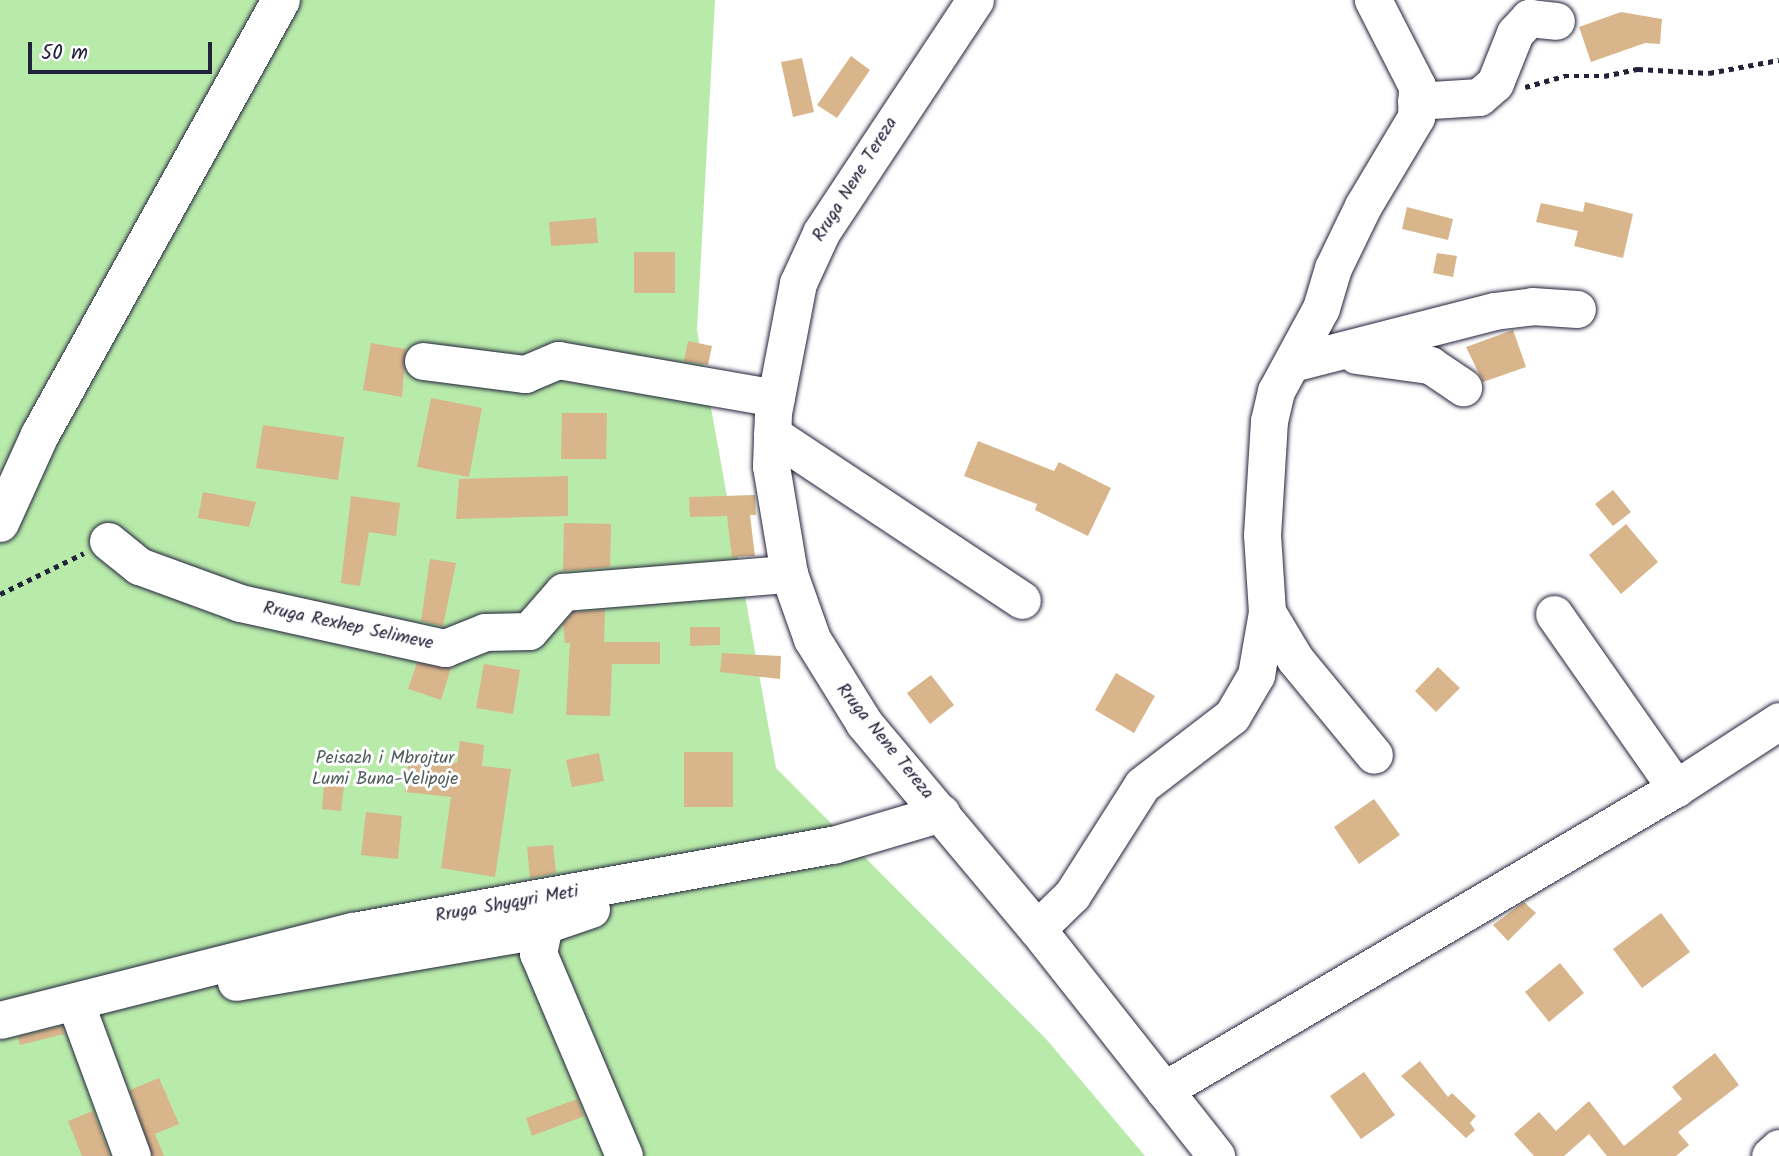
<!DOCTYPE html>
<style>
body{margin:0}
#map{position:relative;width:1779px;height:1156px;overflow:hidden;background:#fff;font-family:Kalam,sans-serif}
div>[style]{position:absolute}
.green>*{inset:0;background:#b8eaaa}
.building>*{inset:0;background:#d9b58b}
.path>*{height:4.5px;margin-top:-2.25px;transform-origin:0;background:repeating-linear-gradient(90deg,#22223b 0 5px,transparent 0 10px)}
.roads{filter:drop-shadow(0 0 2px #22223b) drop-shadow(0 0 2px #22223b)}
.minor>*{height:37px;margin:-18.5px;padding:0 18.5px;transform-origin:18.5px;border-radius:18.5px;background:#fff}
.major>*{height:38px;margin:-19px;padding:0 19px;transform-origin:19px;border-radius:19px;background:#fff}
span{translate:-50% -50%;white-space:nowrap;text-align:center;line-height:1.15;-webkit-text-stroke:6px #fff;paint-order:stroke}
.street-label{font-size:18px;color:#22223b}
.park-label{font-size:18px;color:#4f5e5c}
.scale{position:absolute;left:28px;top:42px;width:184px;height:32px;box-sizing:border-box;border:4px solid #22223b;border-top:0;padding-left:9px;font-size:21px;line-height:24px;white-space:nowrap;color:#22223b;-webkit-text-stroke:5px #fff;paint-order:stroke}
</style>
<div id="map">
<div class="green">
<div style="clip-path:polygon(0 0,715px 0,697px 330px,776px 768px,1047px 1040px,1145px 1156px,0 1156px)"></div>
</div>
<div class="building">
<div style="clip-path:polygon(1621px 12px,1662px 19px,1660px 44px,1645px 43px,1591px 62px,1579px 27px)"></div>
<div style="clip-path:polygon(851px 56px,870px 70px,837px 118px,817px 105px)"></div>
<div style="clip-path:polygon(802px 58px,814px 112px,793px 117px,781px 62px)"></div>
<div style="clip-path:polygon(1585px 202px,1633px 214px,1623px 258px,1574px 246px,1578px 231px,1536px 222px,1541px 203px,1583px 212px)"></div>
<div style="clip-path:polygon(1407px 207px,1453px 219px,1448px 240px,1402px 229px)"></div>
<div style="clip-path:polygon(596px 218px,598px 243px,551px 246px,549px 222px)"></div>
<div style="clip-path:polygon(634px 252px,675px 252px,675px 293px,634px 293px)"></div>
<div style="clip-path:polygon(1437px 253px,1457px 256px,1453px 277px,1433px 273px)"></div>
<div style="clip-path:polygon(1513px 330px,1526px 367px,1483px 382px,1466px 347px)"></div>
<div style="clip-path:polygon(688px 341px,712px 346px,708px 365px,684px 361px)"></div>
<div style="clip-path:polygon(371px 343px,406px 349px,402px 397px,363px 390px)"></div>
<div style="clip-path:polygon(431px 398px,482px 408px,469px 477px,417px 467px)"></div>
<div style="clip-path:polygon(562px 413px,607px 413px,606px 459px,561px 459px)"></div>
<div style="clip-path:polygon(263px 425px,344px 437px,338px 480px,256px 468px)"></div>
<div style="clip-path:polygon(978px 441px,1054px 471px,1059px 462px,1111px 488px,1088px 536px,1035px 510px,1037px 504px,964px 476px)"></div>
<div style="clip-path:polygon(568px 476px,568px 516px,456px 519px,459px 479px)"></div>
<div style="clip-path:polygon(1613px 490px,1631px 512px,1613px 526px,1595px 504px)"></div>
<div style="clip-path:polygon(203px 492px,256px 502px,249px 527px,198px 518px)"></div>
<div style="clip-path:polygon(755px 495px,756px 515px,750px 515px,755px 556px,732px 557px,727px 516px,690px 517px,689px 497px)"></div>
<div style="clip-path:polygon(351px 496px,400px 503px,396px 536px,369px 532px,360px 586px,341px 583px)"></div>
<div style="clip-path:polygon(564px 523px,611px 524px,610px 567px,563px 571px)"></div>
<div style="clip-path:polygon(1626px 524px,1658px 562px,1621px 594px,1589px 555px)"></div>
<div style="clip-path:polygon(430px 559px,456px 563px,443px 626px,421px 621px)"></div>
<div style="clip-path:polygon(605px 610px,604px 642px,660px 642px,660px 664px,612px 664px,610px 716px,566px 715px,570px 643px,565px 643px,563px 624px,573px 612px)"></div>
<div style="clip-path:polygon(690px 627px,720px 627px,720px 645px,690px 646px)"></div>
<div style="clip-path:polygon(722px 653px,781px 656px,780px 679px,720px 672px)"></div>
<div style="clip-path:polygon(417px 663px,451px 668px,441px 700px,408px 689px)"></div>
<div style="clip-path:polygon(484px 664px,520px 670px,513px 714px,476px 708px)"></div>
<div style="clip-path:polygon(1438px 667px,1460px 688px,1436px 712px,1415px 691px)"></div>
<div style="clip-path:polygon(1116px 673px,1155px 696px,1134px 733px,1095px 710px)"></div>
<div style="clip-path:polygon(931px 675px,954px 705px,930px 724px,907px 693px)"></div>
<div style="clip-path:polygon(460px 741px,484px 745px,482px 766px,511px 769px,495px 877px,441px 868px,451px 797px,405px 792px,409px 757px,457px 763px)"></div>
<div style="clip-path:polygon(684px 752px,733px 752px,733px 807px,684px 807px)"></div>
<div style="clip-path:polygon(599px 753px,604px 781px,572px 787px,566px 760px)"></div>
<div style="clip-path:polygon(324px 784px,344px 786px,341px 811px,322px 809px)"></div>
<div style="clip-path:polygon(1374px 799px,1400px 835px,1359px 864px,1334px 827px)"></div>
<div style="clip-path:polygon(366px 812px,402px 816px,398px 859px,361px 855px)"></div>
<div style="clip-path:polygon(553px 845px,556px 873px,530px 878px,527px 847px)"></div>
<div style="clip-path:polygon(1524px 902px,1536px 913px,1508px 941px,1493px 925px)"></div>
<div style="clip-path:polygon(1661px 913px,1690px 952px,1642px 988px,1613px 949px)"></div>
<div style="clip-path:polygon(1560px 963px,1584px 993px,1549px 1022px,1525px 992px)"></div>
<div style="clip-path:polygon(62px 1026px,64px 1034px,20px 1045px,18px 1037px)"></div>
<div style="clip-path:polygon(1715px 1053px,1739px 1085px,1678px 1132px,1689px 1145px,1676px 1156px,1607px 1156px,1589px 1134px,1564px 1156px,1534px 1156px,1514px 1134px,1539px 1112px,1556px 1131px,1589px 1101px,1624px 1146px,1682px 1099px,1672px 1087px)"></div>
<div style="clip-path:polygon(1420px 1061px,1448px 1097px,1452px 1093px,1476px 1116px,1470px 1123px,1475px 1130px,1466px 1138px,1401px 1076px)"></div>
<div style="clip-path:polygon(1364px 1072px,1395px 1115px,1361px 1139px,1330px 1096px)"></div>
<div style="clip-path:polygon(159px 1078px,179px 1124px,155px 1134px,164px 1156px,152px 1156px,130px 1090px)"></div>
<div style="clip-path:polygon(577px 1099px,584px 1116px,532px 1136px,526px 1118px)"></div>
<div style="clip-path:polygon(93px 1111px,110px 1156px,82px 1156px,68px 1121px)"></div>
</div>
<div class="path">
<div style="left:1525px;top:87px;width:41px;rotate:-15.8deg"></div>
<div style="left:1564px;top:76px;width:40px"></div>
<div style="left:1604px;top:76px;width:35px;rotate:-12deg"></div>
<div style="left:1638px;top:69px;width:71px;rotate:3.2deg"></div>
<div style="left:1709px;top:73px;width:71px;rotate:-10.5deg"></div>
<div style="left:0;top:594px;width:93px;rotate:-26deg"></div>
</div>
<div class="roads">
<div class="minor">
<div style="left:975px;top:0;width:279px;rotate:123.5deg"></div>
<div style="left:821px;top:233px;width:55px;rotate:114.7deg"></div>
<div style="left:798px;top:283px;width:132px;rotate:100.9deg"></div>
<div style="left:773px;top:413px;width:53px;rotate:92.2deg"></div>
<div style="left:771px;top:466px;width:109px;rotate:80.5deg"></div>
<div style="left:789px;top:574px;width:69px;rotate:70.5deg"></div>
<div style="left:812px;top:639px;width:99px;rotate:58.2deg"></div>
<div style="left:864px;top:723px;width:269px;rotate:50deg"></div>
<div style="left:1037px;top:929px;width:289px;rotate:51.7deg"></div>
<div style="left:1416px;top:101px;width:63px;rotate:-3.6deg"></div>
<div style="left:1479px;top:97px;width:21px;rotate:-41deg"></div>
<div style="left:1495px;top:83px;width:54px;rotate:-68.2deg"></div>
<div style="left:1515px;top:33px;width:21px;rotate:-47deg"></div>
<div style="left:1529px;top:18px;width:27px;rotate:6deg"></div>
<div style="left:1356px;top:355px;width:75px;rotate:7.7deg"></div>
<div style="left:1430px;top:365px;width:40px;rotate:34deg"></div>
<div style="left:423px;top:361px;width:103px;rotate:7.3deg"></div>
<div style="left:525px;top:374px;width:36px;rotate:-23deg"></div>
<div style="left:558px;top:360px;width:221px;rotate:9.9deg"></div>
<div style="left:1292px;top:363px;width:209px;rotate:-14.4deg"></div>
<div style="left:1494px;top:311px;width:38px;rotate:-7deg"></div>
<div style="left:1532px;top:306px;width:45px;rotate:3.8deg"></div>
<div style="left:772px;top:434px;width:300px;rotate:33.6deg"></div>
<div style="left:108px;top:541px;width:40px;rotate:39deg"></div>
<div style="left:139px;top:566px;width:108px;rotate:20.1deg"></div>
<div style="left:240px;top:603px;width:210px;rotate:12.4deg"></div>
<div style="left:445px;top:648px;width:43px;rotate:-21.8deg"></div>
<div style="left:485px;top:632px;width:44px;rotate:-1.3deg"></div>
<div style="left:529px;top:631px;width:52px;rotate:-48.9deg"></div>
<div style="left:563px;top:592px;width:227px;rotate:-4.6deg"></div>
<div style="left:1267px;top:612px;width:55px;rotate:59.2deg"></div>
<div style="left:1295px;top:659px;width:124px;rotate:50.5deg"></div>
<div style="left:1554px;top:614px;width:213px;rotate:55deg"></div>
<div style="left:591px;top:909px;width:50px;rotate:161.2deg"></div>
<div style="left:544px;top:925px;width:29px;rotate:102deg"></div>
<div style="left:538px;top:953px;width:220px;rotate:67deg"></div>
<div style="left:1037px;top:929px;width:49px;rotate:-44.2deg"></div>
<div style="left:1072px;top:895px;width:130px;rotate:-57.5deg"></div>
<div style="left:1142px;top:785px;width:113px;rotate:-37.5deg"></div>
<div style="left:1232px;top:716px;width:48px;rotate:-59.7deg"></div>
<div style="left:1256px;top:675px;width:64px;rotate:-80.1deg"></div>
<div style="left:1267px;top:612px;width:77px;rotate:-93.7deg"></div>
<div style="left:1262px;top:535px;width:114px;rotate:-86.5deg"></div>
<div style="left:1269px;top:421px;width:31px;rotate:-77deg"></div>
<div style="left:1276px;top:391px;width:94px;rotate:-61.5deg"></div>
<div style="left:1321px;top:308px;width:42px;rotate:-73.3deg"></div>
<div style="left:1333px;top:268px;width:69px;rotate:-64.2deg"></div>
<div style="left:1363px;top:206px;width:104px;rotate:-59.2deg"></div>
<div style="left:1416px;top:117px;width:31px;rotate:-88deg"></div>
<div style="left:1417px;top:86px;width:97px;rotate:-117.1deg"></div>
<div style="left:236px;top:982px;width:309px;rotate:-9.7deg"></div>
<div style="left:75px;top:1002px;width:164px;rotate:69.7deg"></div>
<div style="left:0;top:1020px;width:364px;rotate:-14.2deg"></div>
<div style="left:353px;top:931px;width:488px;rotate:-10.2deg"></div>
<div style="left:833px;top:845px;width:113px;rotate:-16.5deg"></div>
<div style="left:1164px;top:1090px;width:594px;rotate:-30.53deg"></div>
<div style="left:1676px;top:788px;width:123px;rotate:-33deg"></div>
<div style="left:1770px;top:1156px;width:12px;rotate:-42deg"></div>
</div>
<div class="major">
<div style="left:0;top:523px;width:97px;rotate:-65.6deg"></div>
<div style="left:40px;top:435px;width:497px;rotate:-61deg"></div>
</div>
</div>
<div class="street-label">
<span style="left:856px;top:180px;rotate:-58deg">Rruga Nene Tereza</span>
<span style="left:348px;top:627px;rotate:12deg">Rruga Rexhep Selimeve</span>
<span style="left:884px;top:742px;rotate:51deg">Rruga Nene Tereza</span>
<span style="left:507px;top:905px;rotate:-10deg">Rruga Shyqyri Meti</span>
</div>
<div class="park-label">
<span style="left:385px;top:770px">Peisazh i Mbrojtur<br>Lumi Buna-Velipoje</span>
</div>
<div class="scale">50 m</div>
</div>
